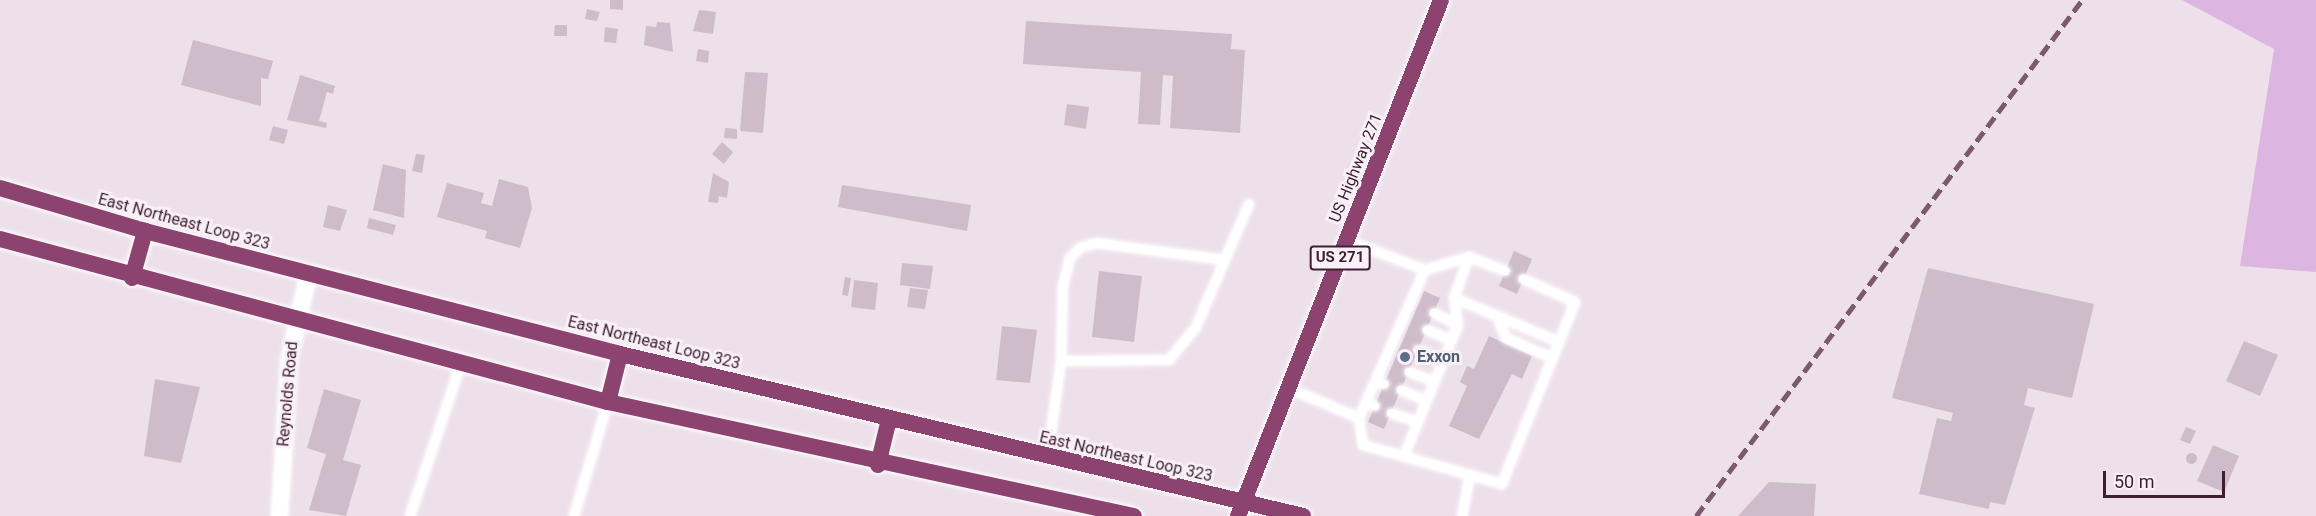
<!DOCTYPE html>
<style>
body{margin:0}
#map{position:relative;width:2316px;height:516px;overflow:hidden;background:#ede0eb;font-family:Roboto,sans-serif}
div>[style]{position:absolute}
.green>*{inset:0;background:#dcb6e1}
.building>*{inset:0;background:#cebcca}
.round{border-radius:50%}
.roads{filter:drop-shadow(0 0 2px #fff) drop-shadow(0 0 2px #fff)}
.service>*{height:8px;margin:-4px;padding:0 4px;transform-origin:4px;border-radius:4px;background:#fff}
.minor>*{height:15px;margin:-7.5px;padding:0 7.5px;transform-origin:7.5px;border-radius:7.5px;background:#fff}
.trunk>*{height:16px;margin:-8px;padding:0 8px;transform-origin:8px;border-radius:8px;background:#8c4370}
.rail>*{height:4.5px;margin-top:-2.25px;transform-origin:0;background:repeating-linear-gradient(90deg,#7b596f 0 12px,transparent 0 18px)}
.dots>*{width:16px;height:16px;translate:-50% -50%;box-sizing:border-box;border:3px solid #f9f1f8;border-radius:50%}
span{translate:-50% -50%;white-space:nowrap;text-align:center;line-height:1.15;-webkit-text-stroke:6px #f9f1f8;paint-order:stroke}
.shield-label span{padding:2px 4px;background:#f9f1f8;border:2px solid;border-radius:4px;-webkit-text-stroke-width:0}
.shield-label{font-size:15px;color:#3f1e34;font-weight:700}
.street-label{font-size:16px;color:#3f1e34}
.service-label{font-size:16px;color:#4e5e75;font-weight:700}
.left{translate:0 -50%;text-align:left}
.scale{position:absolute;left:2103px;top:471px;width:122px;height:27px;box-sizing:border-box;border:3px solid #3f1e34;border-top:0;padding-left:8px;font-size:18px;line-height:21px;white-space:nowrap;color:#3f1e34;-webkit-text-stroke:4px #f9f1f8;paint-order:stroke}
</style>
<div id="map">
<div class="green">
<div style="clip-path:polygon(2182px 0,2316px 0,2316px 272px,2240px 266px,2274px 49px)"></div>
</div>
<div class="building">
<div style="clip-path:polygon(610px 0,623px 0,623px 10px,610px 9px)"></div>
<div style="clip-path:polygon(587px 9px,600px 12px,597px 21px,585px 19px)"></div>
<div style="clip-path:polygon(699px 10px,716px 12px,713px 34px,693px 31px)"></div>
<div style="clip-path:polygon(1026px 21px,1232px 34px,1231px 49px,1245px 50px,1240px 133px,1170px 128px,1173px 76px,1163px 75px,1160px 125px,1138px 124px,1141px 72px,1023px 64px)"></div>
<div style="clip-path:polygon(657px 22px,670px 23px,673px 52px,644px 45px,646px 26px,656px 27px)"></div>
<div style="clip-path:polygon(555px 25px,567px 25px,567px 36px,554px 36px)"></div>
<div style="clip-path:polygon(605px 27px,618px 29px,616px 43px,604px 42px)"></div>
<div style="clip-path:polygon(193px 40px,273px 61px,268px 79px,261px 78px,261px 106px,181px 85px)"></div>
<div style="clip-path:polygon(698px 49px,709px 51px,708px 63px,696px 61px)"></div>
<div style="clip-path:polygon(745px 72px,768px 73px,763px 133px,740px 131px)"></div>
<div style="clip-path:polygon(300px 75px,335px 86px,333px 94px,327px 92px,319px 121px,327px 123px,326px 128px,287px 120px)"></div>
<div style="clip-path:polygon(1067px 104px,1089px 107px,1086px 129px,1064px 125px)"></div>
<div style="clip-path:polygon(273px 126px,288px 130px,284px 144px,269px 140px)"></div>
<div style="clip-path:polygon(725px 128px,737px 129px,737px 139px,724px 138px)"></div>
<div style="clip-path:polygon(722px 142px,733px 152px,724px 164px,712px 154px)"></div>
<div style="clip-path:polygon(416px 154px,425px 155px,422px 173px,412px 171px)"></div>
<div style="clip-path:polygon(383px 164px,406px 170px,404px 218px,373px 210px)"></div>
<div style="clip-path:polygon(713px 173px,729px 182px,727px 198px,719px 196px,718px 203px,708px 202px)"></div>
<div style="clip-path:polygon(499px 179px,528px 187px,532px 208px,520px 248px,485px 238px,487px 231px,437px 217px,447px 183px,484px 193px,481px 203px,492px 206px)"></div>
<div style="clip-path:polygon(842px 185px,971px 205px,967px 231px,838px 207px)"></div>
<div style="clip-path:polygon(328px 205px,347px 210px,340px 231px,323px 227px)"></div>
<div style="clip-path:polygon(369px 218px,396px 225px,393px 235px,367px 228px)"></div>
<div style="clip-path:polygon(1514px 251px,1532px 259px,1517px 294px,1499px 286px)"></div>
<div style="clip-path:polygon(902px 263px,933px 266px,930px 289px,900px 285px)"></div>
<div style="clip-path:polygon(1928px 268px,2094px 304px,2072px 398px,2028px 388px,2024px 405px,2035px 408px,2005px 505px,1990px 502px,1989px 509px,1919px 494px,1937px 418px,1951px 421px,1953px 413px,1892px 398px)"></div>
<div style="clip-path:polygon(1099px 271px,1142px 276px,1134px 342px,1092px 337px)"></div>
<div style="clip-path:polygon(845px 277px,851px 278px,848px 296px,842px 295px)"></div>
<div style="clip-path:polygon(854px 280px,878px 283px,875px 310px,851px 307px)"></div>
<div style="clip-path:polygon(910px 288px,928px 290px,925px 309px,907px 307px)"></div>
<div style="clip-path:polygon(1424px 291px,1440px 298px,1384px 429px,1368px 422px)"></div>
<div style="clip-path:polygon(1002px 326px,1037px 330px,1030px 383px,996px 380px)"></div>
<div style="clip-path:polygon(1489px 336px,1532px 356px,1522px 379px,1512px 374px,1479px 439px,1449px 426px,1467px 386px,1460px 382px,1467px 366px,1474px 369px)"></div>
<div style="clip-path:polygon(2244px 341px,2278px 355px,2260px 396px,2226px 381px)"></div>
<div style="clip-path:polygon(155px 379px,200px 387px,181px 463px,144px 456px)"></div>
<div style="clip-path:polygon(324px 389px,361px 400px,343px 460px,361px 465px,346px 516px,309px 510px,326px 454px,307px 448px)"></div>
<div style="clip-path:polygon(2186px 427px,2196px 431px,2190px 444px,2180px 440px)"></div>
<div style="clip-path:polygon(2213px 445px,2239px 456px,2224px 492px,2197px 481px)"></div>
<div class="round" style="left:2185.5px;top:452.5px;width:11px;height:11px"></div>
<div style="clip-path:polygon(1769px 482px,1816px 484px,1814px 516px,1738px 516px)"></div>
</div>
<div class="roads">
<div class="service">
<div style="left:1425px;top:270px;width:46px;rotate:-16.5deg"></div>
<div style="left:1469px;top:257px;width:39px;rotate:21deg"></div>
<div style="left:1454px;top:298px;width:114px;rotate:22.7deg"></div>
<div style="left:1434px;top:313px;width:27px;rotate:27deg"></div>
<div style="left:1497px;top:316px;width:24px;rotate:68deg"></div>
<div style="left:1506px;top:338px;width:50px;rotate:23.5deg"></div>
<div style="left:1427px;top:330px;width:26px;rotate:23deg"></div>
<div style="left:1418px;top:350px;width:25px;rotate:26deg"></div>
<div style="left:1061px;top:361px;width:75px;rotate:-88.5deg"></div>
<div style="left:1063px;top:286px;width:29px;rotate:-76deg"></div>
<div style="left:1070px;top:258px;width:14px;rotate:-45deg"></div>
<div style="left:1080px;top:248px;width:17px;rotate:-17deg"></div>
<div style="left:1096px;top:243px;width:130px;rotate:7.5deg"></div>
<div style="left:1409px;top:372px;width:26px;rotate:21deg"></div>
<div style="left:1376px;top:381px;width:9px;rotate:21deg"></div>
<div style="left:1288px;top:388px;width:77px;rotate:22.9deg"></div>
<div style="left:1359px;top:418px;width:162px;rotate:-66deg"></div>
<div style="left:1425px;top:270px;width:84px;rotate:-159deg"></div>
<div style="left:1401px;top:390px;width:26px;rotate:23deg"></div>
<div style="left:1366px;top:402px;width:10px;rotate:24deg"></div>
<div style="left:1391px;top:413px;width:28px;rotate:19deg"></div>
<div style="left:1359px;top:418px;width:27px;rotate:82deg"></div>
<div style="left:1363px;top:445px;width:144px;rotate:15.7deg"></div>
<div style="left:1502px;top:484px;width:196px;rotate:-68.1deg"></div>
<div style="left:1575px;top:302px;width:57px;rotate:-156.1deg"></div>
<div style="left:1048px;top:455px;width:95px;rotate:-82.1deg"></div>
<div style="left:1061px;top:361px;width:108px;rotate:-0.5deg"></div>
<div style="left:1169px;top:360px;width:43px;rotate:-50.7deg"></div>
<div style="left:1196px;top:327px;width:134px;rotate:-66.7deg"></div>
<div style="left:1404px;top:456px;width:142px;rotate:-67.6deg"></div>
<div style="left:1458px;top:325px;width:27px;rotate:-98deg"></div>
<div style="left:1454px;top:298px;width:44px;rotate:-69.9deg"></div>
<div style="left:410px;top:516px;width:160px;rotate:-71.5deg"></div>
<div style="left:574px;top:516px;width:119px;rotate:-73.4deg"></div>
<div style="left:1462px;top:516px;width:42px;rotate:-79deg"></div>
</div>
<div class="minor">
<div style="left:279px;top:516px;width:159px;rotate:-86.4deg"></div>
<div style="left:289px;top:357px;width:85px;rotate:-77.1deg"></div>
</div>
<div class="trunk">
<div style="left:0;top:188px;width:151px;rotate:16.5deg"></div>
<div style="left:145px;top:231px;width:491px;rotate:14.5deg"></div>
<div style="left:620px;top:354px;width:702px;rotate:13.34deg"></div>
<div style="left:0;top:239px;width:629px;rotate:15.01deg"></div>
<div style="left:608px;top:402px;width:538px;rotate:12.23deg"></div>
<div style="left:132px;top:278px;width:49px;rotate:-74.5deg"></div>
<div style="left:608px;top:402px;width:49px;rotate:-76deg"></div>
<div style="left:878px;top:465px;width:47px;rotate:-76.6deg"></div>
<div style="left:1238px;top:516px;width:554px;rotate:-68.52deg"></div>
</div>
</div>
<div class="rail">
<div style="left:1696px;top:516px;width:644px;rotate:-53.2deg"></div>
</div>
<div class="dots">
<div style="left:1405px;top:357px;background:#5c6f8a"></div>
</div>
<div class="shield-label">
<span style="left:1340px;top:258px">US 271</span>
</div>
<div class="street-label">
<span style="left:1356px;top:168px;rotate:-68deg">US Highway 271</span>
<span style="left:184px;top:222px;rotate:15deg">East Northeast Loop 323</span>
<span style="left:654px;top:343px;rotate:14deg">East Northeast Loop 323</span>
<span style="left:288px;top:394px;rotate:-85deg">Reynolds Road</span>
<span style="left:1126px;top:457px;rotate:13deg">East Northeast Loop 323</span>
</div>
<div class="service-label">
<span class="left" style="left:1417px;top:357px">Exxon</span>
</div>
<div class="scale">50 m</div>
</div>
